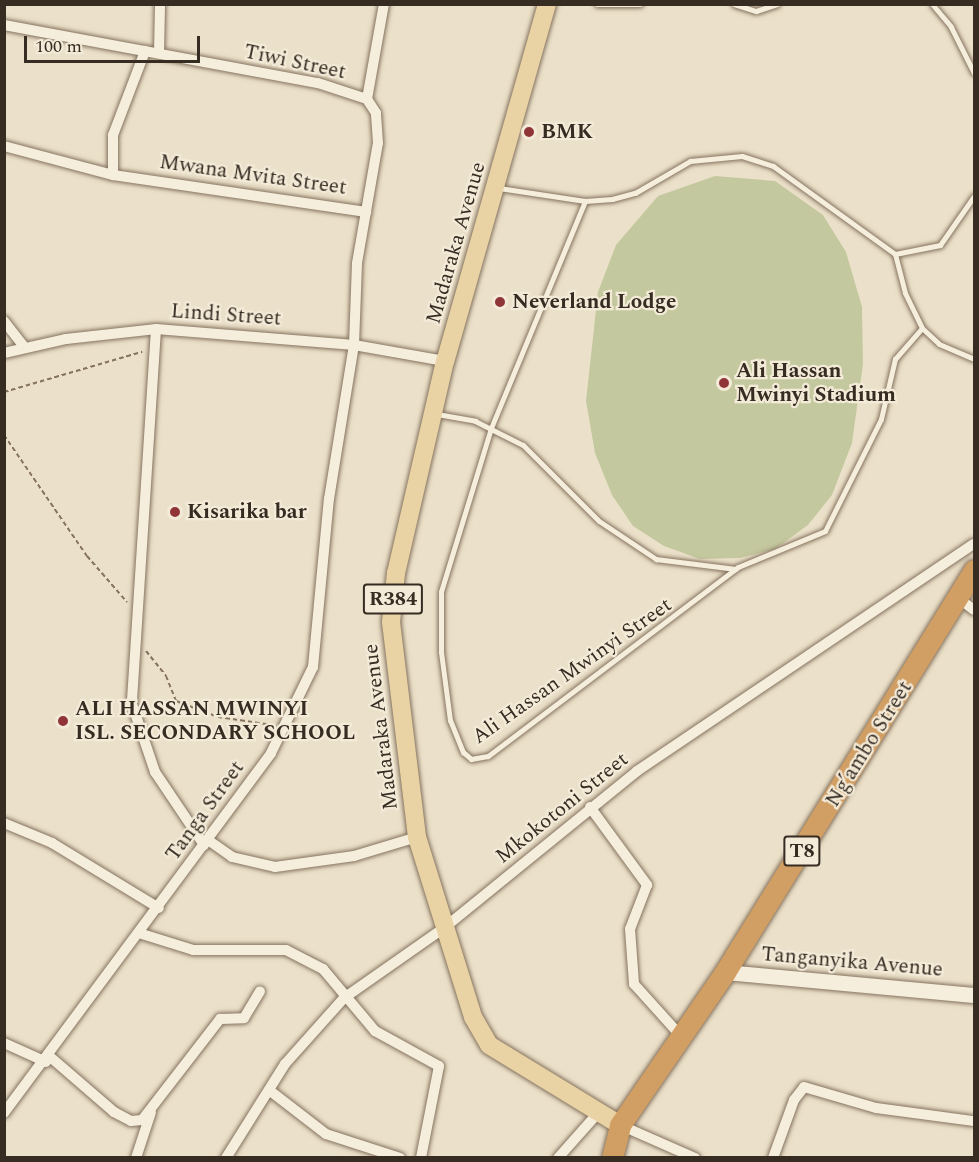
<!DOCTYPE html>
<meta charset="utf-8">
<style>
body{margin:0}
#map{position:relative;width:979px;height:1162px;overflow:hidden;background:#ebe0c9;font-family:Spectral,serif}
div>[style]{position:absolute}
.green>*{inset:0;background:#c4c89e}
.path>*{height:2px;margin-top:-1px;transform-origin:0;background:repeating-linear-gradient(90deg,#85735f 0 4.5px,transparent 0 7.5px)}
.roads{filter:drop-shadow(0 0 2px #85735f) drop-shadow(0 0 2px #85735f)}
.lane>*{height:5px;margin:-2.5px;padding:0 2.5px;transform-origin:2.5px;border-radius:2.5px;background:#f6eedc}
.street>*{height:10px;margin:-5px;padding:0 5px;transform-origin:5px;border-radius:5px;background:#f6eedc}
.secondary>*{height:15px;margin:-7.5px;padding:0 7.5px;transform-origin:7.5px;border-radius:7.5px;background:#f6eedc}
.primary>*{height:18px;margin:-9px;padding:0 9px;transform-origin:9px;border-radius:9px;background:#e9d3a5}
.highway>*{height:21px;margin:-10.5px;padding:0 10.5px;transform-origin:10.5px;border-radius:10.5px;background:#d19e63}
.dots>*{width:16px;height:16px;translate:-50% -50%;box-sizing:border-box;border:3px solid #f3ead8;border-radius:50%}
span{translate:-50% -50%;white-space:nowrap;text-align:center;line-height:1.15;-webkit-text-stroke:4.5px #f3ead8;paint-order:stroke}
.shield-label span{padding:2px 4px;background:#f3ead8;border:2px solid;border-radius:4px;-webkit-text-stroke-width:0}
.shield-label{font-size:20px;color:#372c22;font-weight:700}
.street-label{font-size:21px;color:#372c22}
.poi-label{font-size:21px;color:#372c22;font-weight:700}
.left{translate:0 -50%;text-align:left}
.frame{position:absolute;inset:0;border:6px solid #372c22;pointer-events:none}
.scale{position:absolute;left:24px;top:36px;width:176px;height:27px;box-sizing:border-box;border:3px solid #372c22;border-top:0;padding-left:8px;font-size:18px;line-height:21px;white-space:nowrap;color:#372c22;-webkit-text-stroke:4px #f3ead8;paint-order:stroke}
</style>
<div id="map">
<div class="green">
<div style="clip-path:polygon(715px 176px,775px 181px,823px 215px,846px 252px,862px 307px,863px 364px,852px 443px,832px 495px,808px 525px,775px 549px,740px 558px,700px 559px,664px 546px,633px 526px,612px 495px,595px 453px,586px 401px,598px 292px,616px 245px,658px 196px)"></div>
</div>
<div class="path">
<div style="left:4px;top:392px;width:144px;rotate:-16.2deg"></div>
<div style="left:4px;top:435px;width:147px;rotate:55.6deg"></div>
<div style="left:87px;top:556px;width:61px;rotate:49deg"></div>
<div style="left:146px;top:651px;width:32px;rotate:51deg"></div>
<div style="left:166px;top:676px;width:27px;rotate:68deg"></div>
<div style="left:176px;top:701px;width:45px;rotate:20.9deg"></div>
<div style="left:218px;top:717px;width:55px;rotate:8.4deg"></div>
</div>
<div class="roads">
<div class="lane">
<div style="left:597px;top:4px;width:43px"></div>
<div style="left:734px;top:4px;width:23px;rotate:18deg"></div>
<div style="left:756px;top:11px;width:22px;rotate:-18deg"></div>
<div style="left:932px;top:4px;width:30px;rotate:50deg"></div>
<div style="left:951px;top:27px;width:51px;rotate:63.4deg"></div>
<div style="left:499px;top:188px;width:87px;rotate:8.6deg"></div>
<div style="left:585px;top:201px;width:27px;rotate:-4deg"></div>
<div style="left:612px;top:199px;width:24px;rotate:-15deg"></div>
<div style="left:635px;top:193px;width:64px;rotate:-30.2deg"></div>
<div style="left:690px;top:161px;width:52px;rotate:-5.5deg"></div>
<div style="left:742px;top:156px;width:33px;rotate:18deg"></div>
<div style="left:773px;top:166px;width:150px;rotate:35.8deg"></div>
<div style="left:895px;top:254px;width:46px;rotate:-11.3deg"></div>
<div style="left:940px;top:245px;width:60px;rotate:-55.2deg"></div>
<div style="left:585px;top:201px;width:246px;rotate:112.5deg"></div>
<div style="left:491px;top:428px;width:171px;rotate:107deg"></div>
<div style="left:441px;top:592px;width:60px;rotate:90deg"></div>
<div style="left:441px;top:652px;width:69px;rotate:82.5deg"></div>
<div style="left:450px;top:720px;width:35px;rotate:68deg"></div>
<div style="left:463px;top:752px;width:11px;rotate:41deg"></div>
<div style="left:471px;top:759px;width:17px;rotate:-10deg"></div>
<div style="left:488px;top:756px;width:313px;rotate:-37.1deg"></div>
<div style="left:738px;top:567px;width:94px;rotate:-22.5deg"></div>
<div style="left:825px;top:531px;width:125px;rotate:-63.4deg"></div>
<div style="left:881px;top:419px;width:62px;rotate:-76.9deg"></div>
<div style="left:895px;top:359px;width:41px;rotate:-48.9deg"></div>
<div style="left:895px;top:254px;width:40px;rotate:75.6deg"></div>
<div style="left:905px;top:293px;width:39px;rotate:64deg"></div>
<div style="left:922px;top:328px;width:23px;rotate:43deg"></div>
<div style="left:939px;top:344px;width:38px;rotate:23deg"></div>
<div style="left:437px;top:414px;width:39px;rotate:10deg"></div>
<div style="left:475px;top:421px;width:54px;rotate:26.6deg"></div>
<div style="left:523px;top:445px;width:107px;rotate:45deg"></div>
<div style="left:599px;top:521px;width:69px;rotate:33.7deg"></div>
<div style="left:656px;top:559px;width:80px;rotate:7.2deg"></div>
</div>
<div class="street">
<div style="left:4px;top:25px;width:319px;rotate:10.5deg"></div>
<div style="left:318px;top:83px;width:52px;rotate:18.1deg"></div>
<div style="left:159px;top:53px;width:49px;rotate:-88.8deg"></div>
<div style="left:4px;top:146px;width:113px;rotate:14.9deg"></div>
<div style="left:113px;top:175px;width:256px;rotate:8.3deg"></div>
<div style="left:113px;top:175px;width:40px;rotate:-90deg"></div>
<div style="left:113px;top:135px;width:90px;rotate:-69.1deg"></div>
<div style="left:4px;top:321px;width:33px;rotate:52deg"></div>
<div style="left:156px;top:329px;width:376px;rotate:93.7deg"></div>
<div style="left:132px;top:704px;width:72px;rotate:71.3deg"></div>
<div style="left:155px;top:772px;width:88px;rotate:56.1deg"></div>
<div style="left:4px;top:353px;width:64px;rotate:-12.7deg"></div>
<div style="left:66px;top:339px;width:91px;rotate:-6.3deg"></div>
<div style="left:156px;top:329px;width:199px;rotate:4.6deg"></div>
<div style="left:354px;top:345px;width:92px;rotate:10deg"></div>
<div style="left:961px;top:600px;width:16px;rotate:38deg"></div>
<div style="left:590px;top:807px;width:97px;rotate:53.8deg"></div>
<div style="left:647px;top:885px;width:47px;rotate:111.1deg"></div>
<div style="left:630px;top:929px;width:55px;rotate:85.8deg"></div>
<div style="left:634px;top:984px;width:69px;rotate:48deg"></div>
<div style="left:4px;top:823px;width:52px;rotate:22.6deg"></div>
<div style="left:52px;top:843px;width:125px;rotate:31.3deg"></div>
<div style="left:208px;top:840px;width:29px;rotate:35deg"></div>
<div style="left:232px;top:857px;width:44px;rotate:13.1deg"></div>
<div style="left:275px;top:867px;width:80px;rotate:-7.9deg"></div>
<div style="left:354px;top:856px;width:66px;rotate:-16.8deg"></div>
<div style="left:142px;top:934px;width:53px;rotate:17.4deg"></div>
<div style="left:193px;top:950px;width:93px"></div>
<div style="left:286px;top:950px;width:42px;rotate:27.2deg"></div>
<div style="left:323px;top:969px;width:81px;rotate:50deg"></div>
<div style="left:375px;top:1031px;width:73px;rotate:28.7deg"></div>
<div style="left:439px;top:1066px;width:94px;rotate:101.1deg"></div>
<div style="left:4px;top:1043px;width:46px;rotate:24.3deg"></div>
<div style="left:48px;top:1055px;width:87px;rotate:40.8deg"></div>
<div style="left:114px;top:1112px;width:19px;rotate:28deg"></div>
<div style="left:131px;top:1121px;width:11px;rotate:-5deg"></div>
<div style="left:142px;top:1120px;width:128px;rotate:-52.3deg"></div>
<div style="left:220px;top:1019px;width:24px;rotate:-2deg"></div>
<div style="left:244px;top:1018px;width:31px;rotate:-59deg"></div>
<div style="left:269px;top:1090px;width:72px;rotate:37.7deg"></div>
<div style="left:326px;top:1134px;width:78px;rotate:18deg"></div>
<div style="left:4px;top:1113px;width:448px;rotate:-53.4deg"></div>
<div style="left:271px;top:753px;width:96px;rotate:-64deg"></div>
<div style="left:313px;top:667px;width:169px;rotate:-84.6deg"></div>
<div style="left:329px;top:499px;width:156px;rotate:-80.8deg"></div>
<div style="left:354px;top:345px;width:82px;rotate:-87.9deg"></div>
<div style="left:357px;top:263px;width:122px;rotate:-80.1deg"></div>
<div style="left:378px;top:143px;width:30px;rotate:-94deg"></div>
<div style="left:376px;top:113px;width:17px;rotate:-123deg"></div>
<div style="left:367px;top:99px;width:97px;rotate:-79.9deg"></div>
<div style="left:620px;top:1125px;width:82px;rotate:23.7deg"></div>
<div style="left:136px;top:1158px;width:48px;rotate:-71.9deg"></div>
<div style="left:226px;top:1158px;width:111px;rotate:-57.9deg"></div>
<div style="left:285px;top:1064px;width:89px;rotate:-48.2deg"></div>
<div style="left:344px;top:998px;width:122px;rotate:-35deg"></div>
<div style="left:444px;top:928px;width:249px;rotate:-39.1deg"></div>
<div style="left:637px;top:771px;width:406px;rotate:-34deg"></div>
<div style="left:558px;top:1158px;width:59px;rotate:-48.4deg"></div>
<div style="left:773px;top:1158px;width:62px;rotate:-70.1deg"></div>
<div style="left:794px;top:1100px;width:16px;rotate:-52deg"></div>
<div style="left:804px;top:1087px;width:75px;rotate:16.3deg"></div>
<div style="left:876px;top:1108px;width:99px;rotate:7.6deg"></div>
</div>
<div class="secondary">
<div style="left:725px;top:972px;width:250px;rotate:5.3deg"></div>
</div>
<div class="primary">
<div style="left:547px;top:4px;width:371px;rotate:105.9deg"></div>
<div style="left:445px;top:361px;width:218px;rotate:103deg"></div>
<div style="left:396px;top:573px;width:49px;rotate:95.8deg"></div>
<div style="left:391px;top:622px;width:217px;rotate:83.1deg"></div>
<div style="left:417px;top:837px;width:189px;rotate:72.7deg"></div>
<div style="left:473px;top:1017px;width:32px;rotate:60deg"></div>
<div style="left:489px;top:1045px;width:153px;rotate:31.4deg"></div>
</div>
<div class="highway">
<div style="left:612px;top:1158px;width:34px;rotate:-76deg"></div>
<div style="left:620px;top:1125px;width:186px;rotate:-55.5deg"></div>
<div style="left:725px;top:972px;width:473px;rotate:-58.2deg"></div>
</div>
</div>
<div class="dots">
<div style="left:529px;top:132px;background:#8f3538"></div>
<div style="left:500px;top:302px;background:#8f3538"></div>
<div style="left:724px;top:383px;background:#8f3538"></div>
<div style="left:175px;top:512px;background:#8f3538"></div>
<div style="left:63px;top:721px;background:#8f3538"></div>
</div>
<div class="shield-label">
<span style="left:393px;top:599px">R384</span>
<span style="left:802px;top:851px">T8</span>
</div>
<div class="street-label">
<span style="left:295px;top:62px;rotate:12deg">Tiwi Street</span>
<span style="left:253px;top:175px;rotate:8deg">Mwana Mvita Street</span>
<span style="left:456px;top:243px;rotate:-74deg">Madaraka Avenue</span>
<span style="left:226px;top:315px;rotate:4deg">Lindi Street</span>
<span style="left:572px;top:671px;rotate:-35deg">Ali Hassan Mwinyi Street</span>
<span style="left:381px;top:727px;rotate:-97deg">Madaraka Avenue</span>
<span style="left:869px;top:744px;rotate:-58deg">Ng’ambo Street</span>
<span style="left:562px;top:808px;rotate:-39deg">Mkokotoni Street</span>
<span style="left:205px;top:811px;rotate:-54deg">Tanga Street</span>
<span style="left:852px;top:962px;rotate:5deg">Tanganyika Avenue</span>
</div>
<div class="poi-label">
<span class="left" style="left:541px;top:132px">BMK</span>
<span class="left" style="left:512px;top:302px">Neverland Lodge</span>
<span class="left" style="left:736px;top:383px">Ali Hassan<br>Mwinyi Stadium</span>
<span class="left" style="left:187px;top:512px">Kisarika bar</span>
<span class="left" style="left:75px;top:721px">ALI HASSAN MWINYI<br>ISL. SECONDARY SCHOOL</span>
</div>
<div class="frame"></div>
<div class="scale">100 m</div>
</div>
